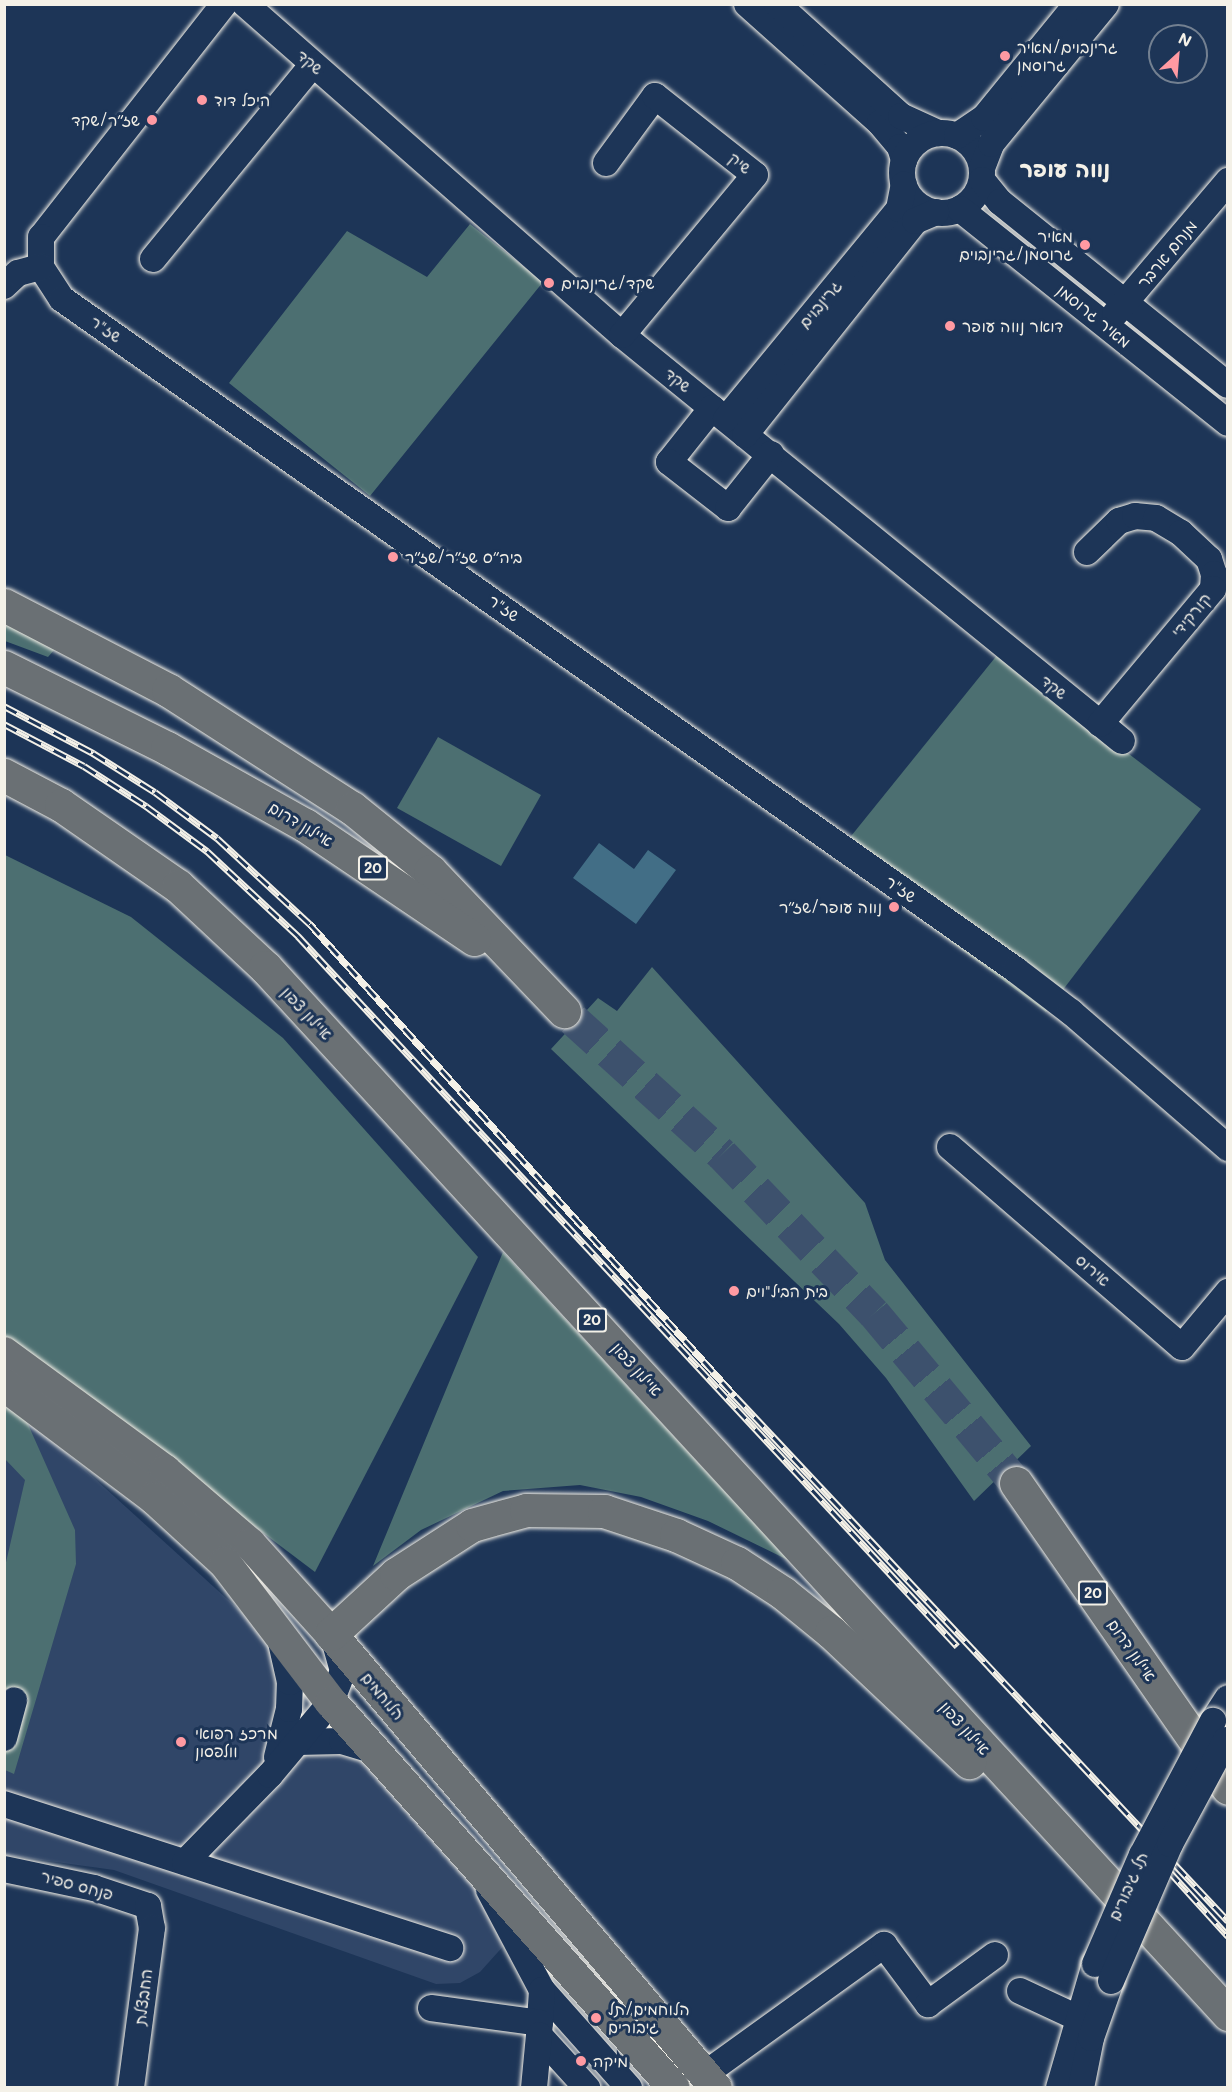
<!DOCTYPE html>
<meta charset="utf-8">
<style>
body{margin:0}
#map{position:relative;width:1232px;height:2092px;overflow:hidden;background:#1d3557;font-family:Mali,"Playpen Sans Hebrew",sans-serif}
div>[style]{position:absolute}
.built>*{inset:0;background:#304668}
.green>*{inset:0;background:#4c6f71}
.water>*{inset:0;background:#426e86}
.highway-tunnel>*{height:33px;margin-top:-16.5px;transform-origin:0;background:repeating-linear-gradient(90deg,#3d516d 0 33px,transparent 0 49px)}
.roads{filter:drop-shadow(0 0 2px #f4f1e8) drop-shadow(0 0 2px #f4f1e8)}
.minor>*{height:26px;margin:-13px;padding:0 13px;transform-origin:13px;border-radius:13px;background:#1d3557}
.minor>.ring{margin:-13px;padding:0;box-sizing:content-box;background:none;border:26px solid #1d3557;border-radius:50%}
.major>*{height:32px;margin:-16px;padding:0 16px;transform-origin:16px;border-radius:16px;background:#6a7074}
.highway>*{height:33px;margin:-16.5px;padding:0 16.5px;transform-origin:16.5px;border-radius:16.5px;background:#6a7074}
.rail>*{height:7px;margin-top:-3.5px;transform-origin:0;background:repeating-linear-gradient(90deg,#1d3557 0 14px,#f4f1e8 0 28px);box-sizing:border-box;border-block:2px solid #f4f1e8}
.bridges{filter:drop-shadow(0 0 2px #f4f1e8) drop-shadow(0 0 2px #f4f1e8)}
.minor-bridge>*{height:26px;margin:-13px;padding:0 13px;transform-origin:13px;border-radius:13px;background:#1d3557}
.dots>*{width:16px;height:16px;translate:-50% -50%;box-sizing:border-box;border:3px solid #1d3557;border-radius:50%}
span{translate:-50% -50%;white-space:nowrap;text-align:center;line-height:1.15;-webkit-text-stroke:6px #1d3557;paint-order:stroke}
.shield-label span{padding:2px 4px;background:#1d3557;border:2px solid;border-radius:4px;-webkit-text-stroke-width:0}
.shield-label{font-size:15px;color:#f4f1e8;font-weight:700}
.poi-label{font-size:16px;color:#f4f1e8}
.left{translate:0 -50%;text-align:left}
.right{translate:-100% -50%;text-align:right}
.street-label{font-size:16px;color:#f4f1e8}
.district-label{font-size:22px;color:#f4f1e8;font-weight:700}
.frame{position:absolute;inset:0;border:6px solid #f4f1e8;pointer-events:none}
.north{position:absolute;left:1148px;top:24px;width:60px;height:60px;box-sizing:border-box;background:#1d3557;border:2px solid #738091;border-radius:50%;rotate:26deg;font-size:16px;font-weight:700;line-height:24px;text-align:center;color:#f4f1e8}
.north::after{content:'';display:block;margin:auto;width:21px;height:27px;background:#ff9aa2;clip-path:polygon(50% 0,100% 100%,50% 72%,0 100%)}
</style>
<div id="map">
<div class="built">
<div style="clip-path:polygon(5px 1397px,259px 1628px,459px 1861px,507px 1942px,480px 1972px,460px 1983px,436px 1984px,114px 1870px,5px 1855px)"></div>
</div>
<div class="green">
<div style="clip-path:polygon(470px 224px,543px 282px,370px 496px,229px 383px,347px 231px,427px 277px)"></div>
<div style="clip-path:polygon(4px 620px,55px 649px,48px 657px,5px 641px)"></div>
<div style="clip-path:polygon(998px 654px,1201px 809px,1046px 1012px,835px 856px)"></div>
<div style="clip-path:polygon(438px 737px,541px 795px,501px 866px,397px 808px)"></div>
<div style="clip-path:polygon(5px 855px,131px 917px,283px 1038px,478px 1257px,315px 1572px,5px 1338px)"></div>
<div style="clip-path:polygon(652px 967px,865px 1203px,885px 1260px,1031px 1446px,974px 1501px,886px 1378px,839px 1324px,551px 1049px,598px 998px,617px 1011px)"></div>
<div style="clip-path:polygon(503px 1252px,788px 1560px,708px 1521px,641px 1497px,580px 1485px,503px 1491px,421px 1530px,373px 1566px)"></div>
<div style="clip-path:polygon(4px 1405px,27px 1422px,75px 1530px,76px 1564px,14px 1774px,5px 1770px,4px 1571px,25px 1480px,5px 1459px)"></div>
</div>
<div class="water">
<div style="clip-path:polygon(599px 843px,634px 869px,648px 850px,676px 870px,636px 924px,573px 878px)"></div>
</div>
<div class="highway-tunnel">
<div style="left:573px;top:1019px;width:201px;rotate:42.2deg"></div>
<div style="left:722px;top:1154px;width:220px;rotate:46.3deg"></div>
<div style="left:874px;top:1313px;width:222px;rotate:50.1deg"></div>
</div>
<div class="roads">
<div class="minor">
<div style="left:224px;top:4px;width:296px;rotate:128.1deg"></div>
<div style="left:41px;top:237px;width:30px;rotate:90deg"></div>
<div style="left:41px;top:267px;width:38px;rotate:57deg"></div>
<div style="left:62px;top:299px;width:1166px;rotate:35.12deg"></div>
<div style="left:1016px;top:970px;width:69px;rotate:37.4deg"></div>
<div style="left:1071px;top:1012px;width:208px;rotate:40.9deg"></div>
<div style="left:245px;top:4px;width:502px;rotate:41.28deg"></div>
<div style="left:622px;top:335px;width:644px;rotate:39.08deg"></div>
<div style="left:747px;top:4px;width:178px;rotate:41.8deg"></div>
<div style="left:880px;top:123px;width:31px;rotate:50deg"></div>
<div style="left:900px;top:147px;width:14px;rotate:73deg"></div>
<div style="left:777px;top:4px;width:167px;rotate:42.1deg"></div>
<div style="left:901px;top:116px;width:41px;rotate:24.7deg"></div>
<div class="ring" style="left:902px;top:133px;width:54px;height:54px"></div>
<div style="left:957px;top:136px;width:32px;rotate:-34deg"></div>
<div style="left:984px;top:118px;width:147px;rotate:-50.8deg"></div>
<div style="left:606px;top:163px;width:83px;rotate:-53.8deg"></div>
<div style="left:655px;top:96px;width:127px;rotate:38.3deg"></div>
<div style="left:755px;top:175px;width:208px;rotate:129.7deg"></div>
<div style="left:982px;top:168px;width:26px;rotate:-69deg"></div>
<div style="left:991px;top:144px;width:181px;rotate:-50.6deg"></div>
<div style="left:982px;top:180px;width:28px;rotate:51deg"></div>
<div style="left:1000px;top:202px;width:292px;rotate:38.8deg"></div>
<div style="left:960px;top:209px;width:343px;rotate:38.6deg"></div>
<div style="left:153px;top:259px;width:252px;rotate:-50.6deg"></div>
<div style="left:4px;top:286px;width:19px;rotate:-43deg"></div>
<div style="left:18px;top:273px;width:24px;rotate:-15deg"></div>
<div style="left:1115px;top:314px;width:175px;rotate:-49.6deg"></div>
<div style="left:712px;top:408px;width:69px;rotate:128.5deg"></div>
<div style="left:669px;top:462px;width:75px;rotate:37.9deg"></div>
<div style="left:728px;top:508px;width:69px;rotate:-51.5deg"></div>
<div style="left:726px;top:419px;width:272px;rotate:-50.5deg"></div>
<div style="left:899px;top:209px;width:25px;rotate:-79deg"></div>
<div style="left:745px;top:435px;width:273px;rotate:-51.5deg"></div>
<div style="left:915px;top:221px;width:23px;rotate:-23deg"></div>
<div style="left:1087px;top:552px;width:45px;rotate:-44.1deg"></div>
<div style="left:1119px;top:521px;width:17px;rotate:-17deg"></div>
<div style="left:1135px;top:516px;width:21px;rotate:5deg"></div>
<div style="left:1156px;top:518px;width:29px;rotate:31deg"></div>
<div style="left:1181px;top:533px;width:38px;rotate:43deg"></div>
<div style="left:1209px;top:559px;width:16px;rotate:72deg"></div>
<div style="left:1214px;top:574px;width:15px;rotate:94deg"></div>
<div style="left:1213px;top:589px;width:176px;rotate:129.9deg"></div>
<div style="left:950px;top:1147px;width:306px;rotate:40.8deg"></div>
<div style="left:1182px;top:1347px;width:72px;rotate:-50.1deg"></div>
<div style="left:1213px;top:1721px;width:27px;rotate:-57deg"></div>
<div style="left:4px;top:1738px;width:39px;rotate:-75deg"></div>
<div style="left:298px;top:1742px;width:44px;rotate:-1.3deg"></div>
<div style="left:342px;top:1741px;width:34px;rotate:17deg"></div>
<div style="left:277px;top:1757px;width:49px;rotate:-76deg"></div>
<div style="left:289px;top:1709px;width:27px;rotate:-88deg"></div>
<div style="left:290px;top:1682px;width:45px;rotate:-102.8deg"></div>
<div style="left:4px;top:1804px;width:469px;rotate:17.9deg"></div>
<div style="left:185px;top:1862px;width:122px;rotate:-45.7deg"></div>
<div style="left:270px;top:1775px;width:95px;rotate:-50.1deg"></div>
<div style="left:331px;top:1702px;width:33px;rotate:-69deg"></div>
<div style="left:343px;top:1671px;width:32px;rotate:-106deg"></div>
<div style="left:4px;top:1869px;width:92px;rotate:11.9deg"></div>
<div style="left:94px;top:1888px;width:57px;rotate:18.4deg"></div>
<div style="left:148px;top:1906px;width:22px;rotate:80deg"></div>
<div style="left:152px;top:1928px;width:161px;rotate:97.5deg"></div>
<div style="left:489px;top:1890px;width:113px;rotate:62.1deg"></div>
<div style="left:542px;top:1990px;width:131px;rotate:48.4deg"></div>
<div style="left:542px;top:1990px;width:45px;rotate:93.8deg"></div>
<div style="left:539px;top:2035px;width:72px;rotate:47.8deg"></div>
<div style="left:1020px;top:1991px;width:64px;rotate:25deg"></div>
<div style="left:431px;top:2008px;width:110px;rotate:7.8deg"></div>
<div style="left:705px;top:2074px;width:221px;rotate:-35.8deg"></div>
<div style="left:884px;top:1945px;width:74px;rotate:53.3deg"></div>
<div style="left:928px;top:2004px;width:83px;rotate:-36.2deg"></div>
<div style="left:534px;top:2088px;width:53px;rotate:-84.6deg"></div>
<div style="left:1059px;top:2088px;width:129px;rotate:-73.8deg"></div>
<div style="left:1081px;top:2088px;width:51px;rotate:-78.7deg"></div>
<div style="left:1091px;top:2038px;width:60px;rotate:-70.7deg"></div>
</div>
<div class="major">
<div style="left:4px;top:1353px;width:200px;rotate:36.2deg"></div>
<div style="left:165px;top:1471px;width:112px;rotate:40.7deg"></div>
<div style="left:250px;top:1544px;width:121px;rotate:48deg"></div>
<div style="left:331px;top:1634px;width:595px;rotate:49.7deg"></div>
<div style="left:4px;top:1385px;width:188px;rotate:37deg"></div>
<div style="left:154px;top:1498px;width:96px;rotate:42.5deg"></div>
<div style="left:225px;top:1563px;width:175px;rotate:52.7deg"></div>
<div style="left:331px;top:1702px;width:516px;rotate:48.38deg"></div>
</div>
<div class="highway">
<div style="left:4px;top:605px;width:185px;rotate:27.4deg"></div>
<div style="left:168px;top:690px;width:219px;rotate:32.7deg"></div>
<div style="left:352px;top:808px;width:100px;rotate:38.9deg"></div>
<div style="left:430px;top:871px;width:194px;rotate:46.3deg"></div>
<div style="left:4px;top:667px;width:182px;rotate:26.4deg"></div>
<div style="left:167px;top:748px;width:158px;rotate:29.2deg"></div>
<div style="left:305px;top:825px;width:204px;rotate:34deg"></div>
<div style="left:4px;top:775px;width:64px;rotate:27.8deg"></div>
<div style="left:61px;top:805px;width:142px;rotate:34.7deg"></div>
<div style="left:178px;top:886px;width:119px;rotate:43deg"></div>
<div style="left:265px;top:967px;width:1423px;rotate:47.39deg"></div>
<div style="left:1016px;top:1483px;width:371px;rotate:55.2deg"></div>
<div style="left:331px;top:1634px;width:88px;rotate:-42.7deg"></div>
<div style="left:396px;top:1574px;width:90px;rotate:-32.8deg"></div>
<div style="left:472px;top:1525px;width:56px;rotate:-15.5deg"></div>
<div style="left:526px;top:1510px;width:78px;rotate:0.7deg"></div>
<div style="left:604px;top:1511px;width:76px;rotate:18.4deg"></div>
<div style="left:676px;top:1535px;width:67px;rotate:24.7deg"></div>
<div style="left:737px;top:1563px;width:55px;rotate:33.1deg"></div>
<div style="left:783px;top:1593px;width:62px;rotate:39.1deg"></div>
<div style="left:831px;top:1632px;width:190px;rotate:43.3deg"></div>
</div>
</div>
<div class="rail">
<div style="left:4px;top:706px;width:101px;rotate:27.8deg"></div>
<div style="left:93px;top:753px;width:73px;rotate:32.2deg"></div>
<div style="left:155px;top:792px;width:77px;rotate:36.6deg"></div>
<div style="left:217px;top:838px;width:127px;rotate:42.8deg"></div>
<div style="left:310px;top:924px;width:635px;rotate:48deg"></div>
<div style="left:735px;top:1396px;width:720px;rotate:46.8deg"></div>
<div style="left:4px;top:724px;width:90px;rotate:27.7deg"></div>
<div style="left:84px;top:766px;width:74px;rotate:32.8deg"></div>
<div style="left:146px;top:806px;width:76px;rotate:36.4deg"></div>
<div style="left:207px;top:851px;width:125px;rotate:43deg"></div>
<div style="left:298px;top:936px;width:969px;rotate:47.13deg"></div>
<div style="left:1169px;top:1871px;width:88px;rotate:47.8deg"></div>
</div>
<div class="bridges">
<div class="minor-bridge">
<div style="left:1095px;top:1964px;width:119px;rotate:-66.7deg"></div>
<div style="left:1142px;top:1855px;width:152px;rotate:-62.1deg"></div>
<div style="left:1111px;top:1981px;width:149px;rotate:-66.7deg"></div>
<div style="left:1170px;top:1844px;width:118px;rotate:-61.7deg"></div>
</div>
</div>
<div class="dots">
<div style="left:1005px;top:56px;background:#ff9aa2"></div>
<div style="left:202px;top:100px;background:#ff9aa2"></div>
<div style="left:152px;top:120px;background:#ff9aa2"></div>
<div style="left:1085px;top:245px;background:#ff9aa2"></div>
<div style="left:549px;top:283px;background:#ff9aa2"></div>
<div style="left:950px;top:326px;background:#ff9aa2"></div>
<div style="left:393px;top:557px;background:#ff9aa2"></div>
<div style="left:894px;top:907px;background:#ff9aa2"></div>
<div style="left:734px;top:1291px;background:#ff9aa2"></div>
<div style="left:181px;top:1742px;background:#ff9aa2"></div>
<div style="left:596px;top:2018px;background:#ff9aa2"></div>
<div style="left:581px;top:2061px;background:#ff9aa2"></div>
</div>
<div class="shield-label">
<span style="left:373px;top:868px">20</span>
<span style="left:592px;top:1320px">20</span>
<span style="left:1093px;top:1593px">20</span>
</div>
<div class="poi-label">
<span class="left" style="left:1017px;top:56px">גרינבוים/מאיר<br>גרוסמן</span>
<span class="left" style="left:214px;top:100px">היכל דוד</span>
<span class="right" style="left:140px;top:120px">שז״ר/שקד</span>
<span class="right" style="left:1073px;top:245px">מאיר<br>גרוסמן/גרינבוים</span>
<span class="left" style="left:561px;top:283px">שקד/גרינבוים</span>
<span class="left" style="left:962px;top:326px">דואר נווה עופר</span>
<span class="left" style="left:405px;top:557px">ביה״ס שז״ר/שז״ר</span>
<span class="right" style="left:882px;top:907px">נווה עופר/שז״ר</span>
<span class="left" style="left:746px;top:1291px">בית הביל"וים</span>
<span class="left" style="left:195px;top:1742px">מרכז רפואי<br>וולפסון</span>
<span class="left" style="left:608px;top:2018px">הלוחמים/תל<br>גיבורים</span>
<span class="left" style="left:593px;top:2061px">מיקה</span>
</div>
<div class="street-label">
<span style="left:310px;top:62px;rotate:41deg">שקד</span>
<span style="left:740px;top:163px;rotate:39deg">שיק</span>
<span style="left:1167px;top:254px;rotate:-50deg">מנחם ארבר</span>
<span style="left:820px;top:304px;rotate:-50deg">גרינבוים</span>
<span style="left:1094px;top:316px;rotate:39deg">מאיר גרוסמן</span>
<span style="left:106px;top:329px;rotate:35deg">שז"ר</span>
<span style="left:678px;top:380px;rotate:39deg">שקד</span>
<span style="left:504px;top:608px;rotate:35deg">שז"ר</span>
<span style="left:1191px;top:615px;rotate:-50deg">קורקידי</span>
<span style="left:1054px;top:687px;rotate:39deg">שקד</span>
<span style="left:301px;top:824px;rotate:31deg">איילון דרום</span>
<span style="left:901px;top:889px;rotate:35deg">שז"ר</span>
<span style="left:307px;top:1013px;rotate:47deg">איילון צפון</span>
<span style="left:1093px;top:1270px;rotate:41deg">אירוס</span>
<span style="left:637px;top:1369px;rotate:48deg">איילון צפון</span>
<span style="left:1132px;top:1650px;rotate:55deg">איילון דרום</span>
<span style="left:383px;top:1696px;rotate:50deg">הלוחמים</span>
<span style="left:965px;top:1728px;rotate:48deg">איילון צפון</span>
<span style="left:77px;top:1885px;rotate:15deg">פנחס ספיר</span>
<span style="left:1128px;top:1886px;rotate:-66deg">תל גיבורים</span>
<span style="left:143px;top:1997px;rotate:-83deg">החבצלת</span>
</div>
<div class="district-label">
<span style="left:1065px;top:169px">נווה עופר</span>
</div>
<div class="frame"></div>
<div class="north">N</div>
</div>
